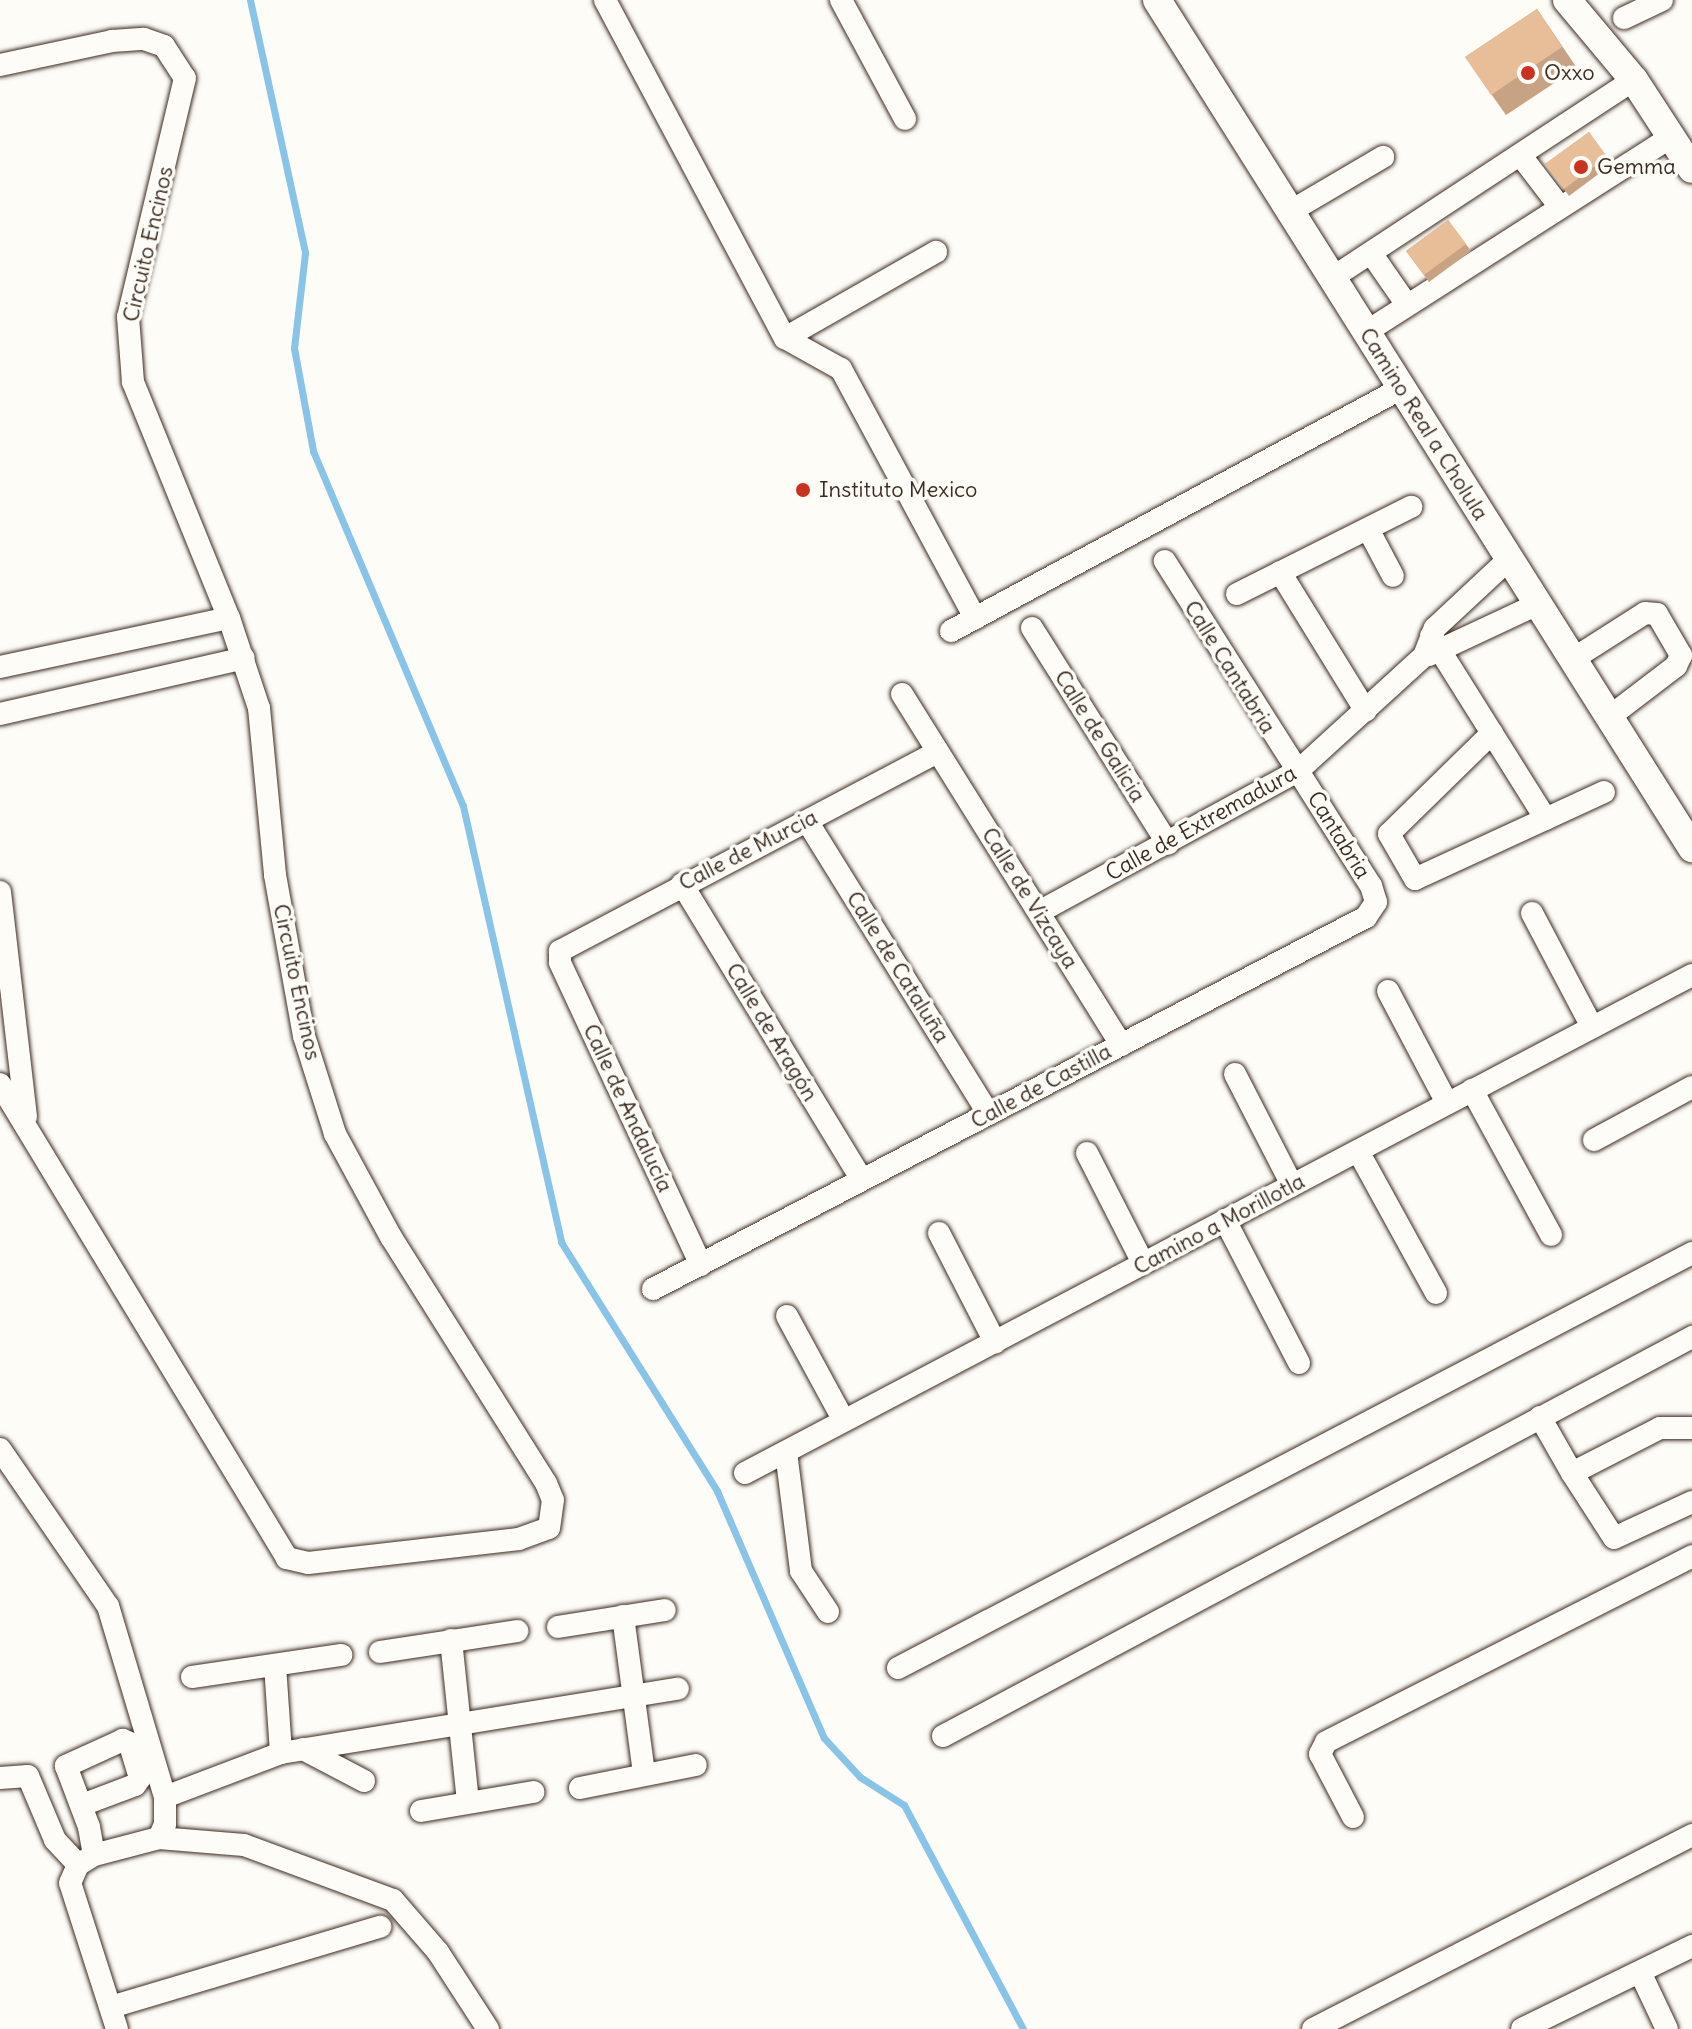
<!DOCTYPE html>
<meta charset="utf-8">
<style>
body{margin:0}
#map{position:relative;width:1692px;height:2029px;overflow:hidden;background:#fdfcf7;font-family:Delius,sans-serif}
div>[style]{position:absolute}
.stream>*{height:7px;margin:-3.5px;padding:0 3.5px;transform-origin:3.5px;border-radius:3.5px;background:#88c4e7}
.roads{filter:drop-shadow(0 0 2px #3b2a1e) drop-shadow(0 0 2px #3b2a1e)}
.minor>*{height:22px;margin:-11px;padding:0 11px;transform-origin:11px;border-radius:11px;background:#fdfcf7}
.major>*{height:28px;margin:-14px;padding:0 14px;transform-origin:14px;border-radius:14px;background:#fdfcf7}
.wall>*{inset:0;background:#c8a383}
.building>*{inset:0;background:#e8be98}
.dots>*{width:22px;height:22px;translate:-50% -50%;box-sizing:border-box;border:4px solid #fdfcf7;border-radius:50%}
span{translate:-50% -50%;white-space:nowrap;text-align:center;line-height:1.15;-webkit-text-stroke:7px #fdfcf7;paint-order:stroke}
.poi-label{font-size:22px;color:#3b2a1e}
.left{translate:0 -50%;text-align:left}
.street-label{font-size:22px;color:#3b2a1e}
</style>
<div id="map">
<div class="stream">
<div style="left:250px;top:0;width:259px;rotate:77.7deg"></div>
<div style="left:305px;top:253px;width:96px;rotate:96.6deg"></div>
<div style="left:294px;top:348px;width:105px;rotate:79.5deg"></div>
<div style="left:313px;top:451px;width:385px;rotate:67.1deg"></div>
<div style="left:463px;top:806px;width:447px;rotate:77.3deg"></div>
<div style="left:561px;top:1242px;width:294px;rotate:57.9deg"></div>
<div style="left:717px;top:1491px;width:269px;rotate:66.6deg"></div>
<div style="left:824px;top:1738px;width:53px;rotate:47.3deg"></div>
<div style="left:860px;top:1777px;width:52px;rotate:32.5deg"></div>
<div style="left:904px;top:1805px;width:254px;rotate:62deg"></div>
</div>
<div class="roads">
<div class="minor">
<div style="left:605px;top:0;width:383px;rotate:62deg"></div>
<div style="left:785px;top:338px;width:64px;rotate:29deg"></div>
<div style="left:841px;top:369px;width:283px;rotate:61.7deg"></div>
<div style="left:841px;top:0;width:135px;rotate:61.7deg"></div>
<div style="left:1624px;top:18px;width:42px;rotate:-25.3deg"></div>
<div style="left:0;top:65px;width:115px;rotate:-12.1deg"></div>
<div style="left:112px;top:41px;width:32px;rotate:-4deg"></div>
<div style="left:144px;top:39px;width:21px;rotate:19deg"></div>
<div style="left:164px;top:46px;width:38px;rotate:57deg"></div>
<div style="left:185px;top:78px;width:246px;rotate:103.4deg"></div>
<div style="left:128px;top:317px;width:65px;rotate:85.6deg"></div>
<div style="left:133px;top:382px;width:255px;rotate:67.9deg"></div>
<div style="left:229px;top:618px;width:95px;rotate:71.6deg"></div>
<div style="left:259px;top:708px;width:168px;rotate:84.5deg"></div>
<div style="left:275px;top:875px;width:164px;rotate:79.8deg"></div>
<div style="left:304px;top:1036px;width:103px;rotate:72.4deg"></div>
<div style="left:335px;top:1134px;width:117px;rotate:61.5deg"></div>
<div style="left:391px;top:1237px;width:291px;rotate:57.8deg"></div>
<div style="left:546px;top:1483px;width:18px;rotate:68deg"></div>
<div style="left:553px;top:1500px;width:28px;rotate:98deg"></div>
<div style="left:549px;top:1528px;width:32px;rotate:160deg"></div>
<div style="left:519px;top:1539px;width:212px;rotate:173.5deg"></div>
<div style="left:308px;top:1563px;width:22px;rotate:-167deg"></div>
<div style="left:287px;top:1558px;width:554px;rotate:-121.19deg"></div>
<div style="left:1521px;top:156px;width:64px;rotate:52.6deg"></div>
<div style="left:1291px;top:211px;width:107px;rotate:-30.4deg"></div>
<div style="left:1371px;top:253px;width:63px;rotate:55.3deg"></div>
<div style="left:1332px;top:278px;width:361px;rotate:-33.3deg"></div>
<div style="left:1366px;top:332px;width:362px;rotate:-32.6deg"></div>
<div style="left:785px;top:338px;width:174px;rotate:-29.7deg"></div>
<div style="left:1368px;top:529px;width:53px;rotate:62deg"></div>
<div style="left:1280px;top:572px;width:163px;rotate:58.3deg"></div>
<div style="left:1237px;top:594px;width:195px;rotate:-26.6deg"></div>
<div style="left:1032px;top:628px;width:255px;rotate:57.8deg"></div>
<div style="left:951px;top:631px;width:512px;rotate:-28.32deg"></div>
<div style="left:1431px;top:636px;width:216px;rotate:57.9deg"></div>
<div style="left:1429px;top:655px;width:120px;rotate:-25.1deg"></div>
<div style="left:1573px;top:659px;width:85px;rotate:-32.6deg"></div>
<div style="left:1645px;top:613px;width:12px;rotate:5deg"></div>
<div style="left:1657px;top:614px;width:48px;rotate:59.7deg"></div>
<div style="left:1681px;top:655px;width:12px;rotate:114deg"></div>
<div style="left:1676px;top:666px;width:84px;rotate:142.7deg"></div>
<div style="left:0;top:667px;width:234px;rotate:-12.1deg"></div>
<div style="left:902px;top:694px;width:414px;rotate:58deg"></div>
<div style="left:0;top:714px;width:250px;rotate:-12.9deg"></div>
<div style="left:1492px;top:733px;width:144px;rotate:135.6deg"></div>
<div style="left:1389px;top:834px;width:52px;rotate:60deg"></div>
<div style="left:1415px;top:879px;width:208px;rotate:-24.7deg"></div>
<div style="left:807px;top:821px;width:345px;rotate:58.2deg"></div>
<div style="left:682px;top:884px;width:346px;rotate:58.7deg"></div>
<div style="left:0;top:892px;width:226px;rotate:83.4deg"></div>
<div style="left:1039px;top:912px;width:296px;rotate:-28.6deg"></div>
<div style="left:1299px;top:770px;width:169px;rotate:-42.4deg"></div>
<div style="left:1424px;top:656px;width:30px;rotate:-69deg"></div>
<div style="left:1435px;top:628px;width:101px;rotate:-43deg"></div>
<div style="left:1532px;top:913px;width:129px;rotate:62.2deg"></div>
<div style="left:1388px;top:991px;width:127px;rotate:62.2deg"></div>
<div style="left:1235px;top:1074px;width:125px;rotate:62.8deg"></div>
<div style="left:1472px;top:1090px;width:165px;rotate:61.4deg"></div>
<div style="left:1594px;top:1140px;width:111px;rotate:-28.4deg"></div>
<div style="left:1358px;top:1151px;width:162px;rotate:61.2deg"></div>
<div style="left:1087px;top:1153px;width:123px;rotate:63deg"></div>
<div style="left:1225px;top:1220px;width:161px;rotate:62.6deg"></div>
<div style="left:939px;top:1233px;width:123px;rotate:62.8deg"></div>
<div style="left:701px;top:1265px;width:334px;rotate:-115deg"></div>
<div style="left:560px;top:962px;width:11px;rotate:-90deg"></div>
<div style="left:560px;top:951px;width:427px;rotate:-27.8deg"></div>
<div style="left:653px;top:1289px;width:804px;rotate:-27.55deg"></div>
<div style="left:1366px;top:917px;width:18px;rotate:-56deg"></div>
<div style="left:1376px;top:902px;width:17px;rotate:-107deg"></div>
<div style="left:1371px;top:886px;width:385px;rotate:-122.4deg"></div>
<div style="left:787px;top:1316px;width:119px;rotate:61.5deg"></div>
<div style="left:1540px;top:1417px;width:64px;rotate:60.3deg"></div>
<div style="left:1692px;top:1428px;width:32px;rotate:180deg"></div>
<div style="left:1660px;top:1428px;width:99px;rotate:152.9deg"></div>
<div style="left:1572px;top:1473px;width:77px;rotate:57.1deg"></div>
<div style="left:1614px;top:1538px;width:86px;rotate:-24.8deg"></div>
<div style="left:0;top:1449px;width:191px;rotate:55.5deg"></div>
<div style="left:108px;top:1606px;width:199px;rotate:73.4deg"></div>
<div style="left:165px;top:1797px;width:27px;rotate:90deg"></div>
<div style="left:165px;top:1824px;width:15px;rotate:113deg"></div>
<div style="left:786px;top:1452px;width:120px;rotate:82.8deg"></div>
<div style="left:801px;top:1571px;width:49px;rotate:56.6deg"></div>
<div style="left:745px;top:1473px;width:1070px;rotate:-27.74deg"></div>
<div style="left:623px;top:1616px;width:159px;rotate:82.4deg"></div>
<div style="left:558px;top:1627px;width:108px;rotate:-9deg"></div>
<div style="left:451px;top:1640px;width:162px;rotate:84deg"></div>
<div style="left:380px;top:1652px;width:139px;rotate:-8.7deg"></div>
<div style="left:275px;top:1665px;width:88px;rotate:86.1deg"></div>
<div style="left:898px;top:1668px;width:896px;rotate:-27.59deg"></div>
<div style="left:192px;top:1677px;width:151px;rotate:-8.4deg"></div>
<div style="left:943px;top:1736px;width:849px;rotate:-28.04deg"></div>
<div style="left:303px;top:1749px;width:69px;rotate:27.7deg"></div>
<div style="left:0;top:1778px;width:28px;rotate:-4deg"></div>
<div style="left:28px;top:1776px;width:69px;rotate:67.1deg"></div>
<div style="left:55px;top:1840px;width:34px;rotate:47deg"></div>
<div style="left:580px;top:1788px;width:118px;rotate:-11.2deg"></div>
<div style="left:165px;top:1797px;width:124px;rotate:-20.8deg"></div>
<div style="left:281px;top:1753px;width:402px;rotate:-9.2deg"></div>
<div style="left:82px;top:1805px;width:57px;rotate:-20.7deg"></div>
<div style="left:135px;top:1785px;width:9px;rotate:-54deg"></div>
<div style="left:140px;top:1778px;width:37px;rotate:-107deg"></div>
<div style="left:129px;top:1743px;width:7px;rotate:-153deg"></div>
<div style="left:123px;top:1740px;width:63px;rotate:155.5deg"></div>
<div style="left:66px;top:1766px;width:65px;rotate:69.3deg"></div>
<div style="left:89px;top:1827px;width:28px;rotate:80deg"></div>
<div style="left:421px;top:1811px;width:114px;rotate:-9.6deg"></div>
<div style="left:1353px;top:1817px;width:71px;rotate:-117.6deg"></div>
<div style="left:1320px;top:1754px;width:13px;rotate:-63deg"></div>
<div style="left:1326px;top:1742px;width:411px;rotate:-26.9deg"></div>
<div style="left:1640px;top:1972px;width:63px;rotate:64.7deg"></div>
<div style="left:111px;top:2007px;width:281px;rotate:-16.6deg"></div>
<div style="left:117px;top:2029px;width:153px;rotate:-107.8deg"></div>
<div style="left:70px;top:1883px;width:20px;rotate:-66deg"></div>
<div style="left:78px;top:1865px;width:19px;rotate:-32deg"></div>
<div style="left:94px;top:1855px;width:67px;rotate:-14.7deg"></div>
<div style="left:159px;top:1838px;width:85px;rotate:4.7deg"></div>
<div style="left:244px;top:1845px;width:159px;rotate:20.3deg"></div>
<div style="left:393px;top:1900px;width:69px;rotate:49.1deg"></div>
<div style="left:438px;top:1952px;width:92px;rotate:57deg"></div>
<div style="left:1313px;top:2029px;width:426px;rotate:-27.1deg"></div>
<div style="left:1522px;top:2029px;width:189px;rotate:-26deg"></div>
</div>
<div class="major">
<div style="left:1157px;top:0;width:1003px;rotate:57.75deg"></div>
<div style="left:1567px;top:0;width:104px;rotate:50.1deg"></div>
<div style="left:1634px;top:80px;width:106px;rotate:56.9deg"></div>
</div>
</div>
<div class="wall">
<div style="clip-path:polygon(1537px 9px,1577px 68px,1506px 115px,1465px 57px)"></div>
<div style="clip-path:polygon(1589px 132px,1612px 164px,1569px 196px,1545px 164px)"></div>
<div style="clip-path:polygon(1448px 220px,1471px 251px,1429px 282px,1406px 251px)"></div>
</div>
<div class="building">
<div style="clip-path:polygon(1537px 9px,1562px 47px,1491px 95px,1465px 57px)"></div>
<div style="clip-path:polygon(1589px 132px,1607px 157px,1564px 189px,1545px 164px)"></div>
<div style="clip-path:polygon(1448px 220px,1466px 244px,1424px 275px,1406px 251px)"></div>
</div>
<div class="dots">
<div style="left:1528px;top:73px;background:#c8321e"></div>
<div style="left:1581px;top:167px;background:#c8321e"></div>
<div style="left:803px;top:490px;background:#c8321e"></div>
</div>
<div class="poi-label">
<span class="left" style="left:1544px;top:73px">Oxxo</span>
<span class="left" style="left:1597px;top:167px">Gemma</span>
<span class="left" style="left:819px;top:490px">Instituto Mexico</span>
</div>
<div class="street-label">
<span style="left:148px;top:244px;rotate:-77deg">Circuito Encinos</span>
<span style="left:1424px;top:424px;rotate:58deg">Camino Real a Cholula</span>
<span style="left:1230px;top:667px;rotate:58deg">Calle Cantabria</span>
<span style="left:1100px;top:736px;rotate:58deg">Calle de Galicia</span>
<span style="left:1201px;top:823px;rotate:-29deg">Calle de Extremadura</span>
<span style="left:1339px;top:835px;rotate:58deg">Cantabria</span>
<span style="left:748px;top:850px;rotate:-27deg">Calle de Murcia</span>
<span style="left:1030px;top:898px;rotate:58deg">Calle de Vizcaya</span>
<span style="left:898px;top:967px;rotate:58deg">Calle de Cataluña</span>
<span style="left:297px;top:982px;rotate:78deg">Circuito Encinos</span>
<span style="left:772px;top:1032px;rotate:59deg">Calle de Aragón</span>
<span style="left:1041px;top:1086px;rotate:-28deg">Calle de Castilla</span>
<span style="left:628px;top:1108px;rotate:65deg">Calle de Andalucía</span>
<span style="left:1219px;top:1224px;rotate:-28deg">Camino a Morillotla</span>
</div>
</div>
